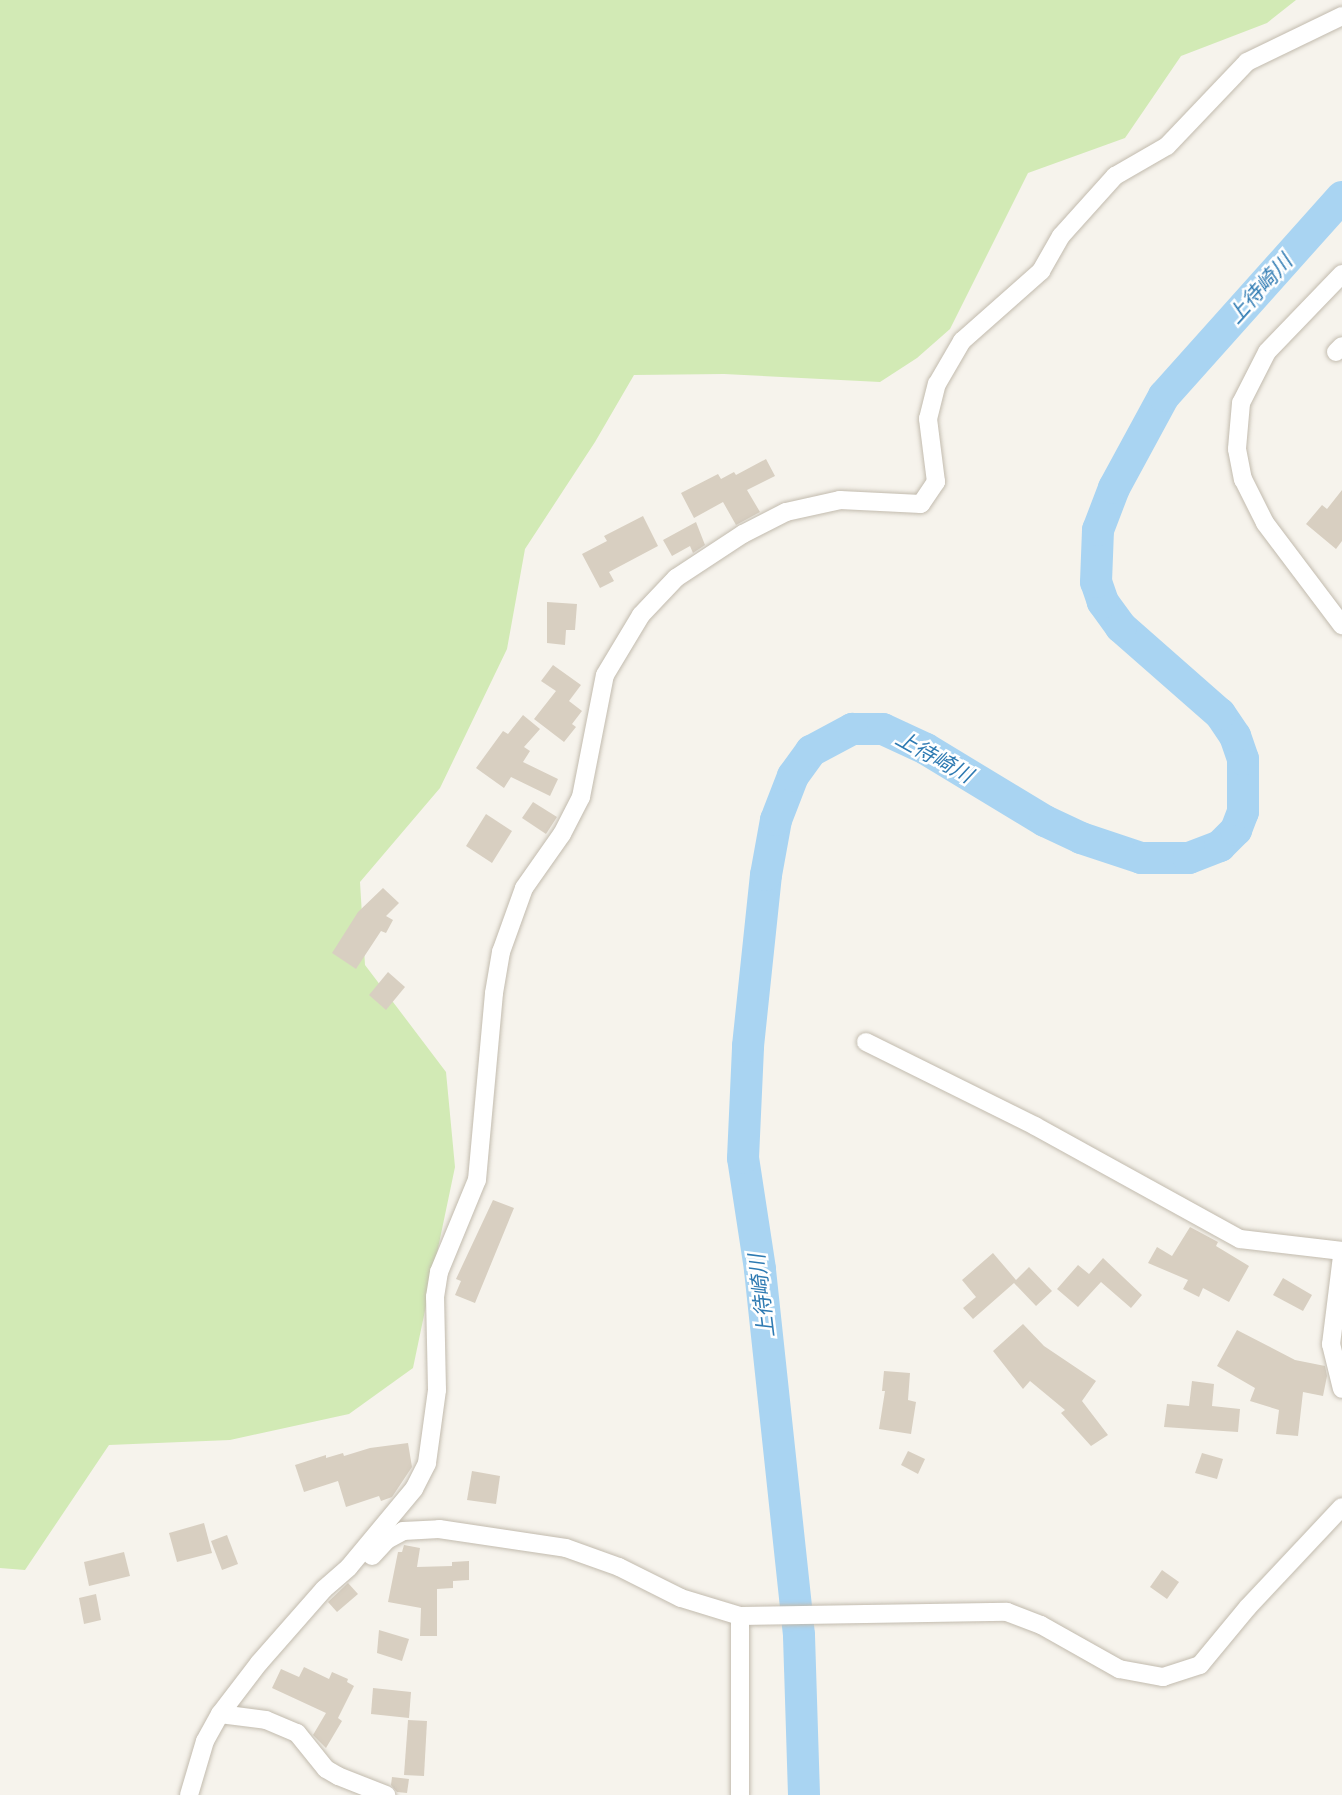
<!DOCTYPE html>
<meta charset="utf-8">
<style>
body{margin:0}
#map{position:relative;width:1342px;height:1795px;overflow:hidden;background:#f6f3ec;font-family:"PT Sans Narrow","Noto Sans JP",sans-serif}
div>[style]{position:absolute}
.green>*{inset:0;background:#d2eab5}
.river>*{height:32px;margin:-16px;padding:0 16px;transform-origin:16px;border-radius:16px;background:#a9d4f2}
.building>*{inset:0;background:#d8cfc1}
.roads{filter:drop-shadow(0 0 2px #c2bbae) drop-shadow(0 0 2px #c2bbae)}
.minor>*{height:18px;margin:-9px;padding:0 9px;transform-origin:9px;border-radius:9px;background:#fff}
span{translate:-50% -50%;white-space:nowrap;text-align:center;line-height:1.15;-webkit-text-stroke:5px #fff;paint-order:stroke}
.water-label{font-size:21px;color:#2e7ab2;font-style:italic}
</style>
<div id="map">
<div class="green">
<div style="clip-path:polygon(0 0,1296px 0,1267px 23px,1181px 56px,1125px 138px,1028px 173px,950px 329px,917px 358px,880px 382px,724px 374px,634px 375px,595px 442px,525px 549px,507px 649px,440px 788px,360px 882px,365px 965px,446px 1072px,455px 1167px,413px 1368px,349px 1414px,230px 1440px,109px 1445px,25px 1570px,0 1568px)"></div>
</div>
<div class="river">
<div style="left:804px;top:1795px;width:160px;rotate:-91.8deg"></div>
<div style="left:799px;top:1635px;width:368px;rotate:-96.1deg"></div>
<div style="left:760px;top:1269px;width:112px;rotate:-98.7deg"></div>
<div style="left:743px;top:1158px;width:112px;rotate:-87.4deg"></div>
<div style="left:748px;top:1046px;width:172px;rotate:-84deg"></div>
<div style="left:766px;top:875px;width:56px;rotate:-79.7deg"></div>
<div style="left:776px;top:820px;width:47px;rotate:-68.9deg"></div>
<div style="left:793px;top:776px;width:31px;rotate:-54deg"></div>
<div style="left:811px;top:751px;width:47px;rotate:-28.2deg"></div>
<div style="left:852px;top:729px;width:31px"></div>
<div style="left:883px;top:729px;width:47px;rotate:24.9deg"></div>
<div style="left:926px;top:749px;width:139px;rotate:31.2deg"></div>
<div style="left:1045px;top:821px;width:40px;rotate:25deg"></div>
<div style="left:1081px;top:838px;width:63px;rotate:18.4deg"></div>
<div style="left:1141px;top:858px;width:48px"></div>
<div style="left:1189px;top:858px;width:33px;rotate:-21deg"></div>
<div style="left:1220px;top:846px;width:23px;rotate:-45deg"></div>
<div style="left:1236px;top:830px;width:19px;rotate:-69deg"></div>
<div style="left:1243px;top:812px;width:53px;rotate:-90deg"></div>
<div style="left:1243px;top:759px;width:24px;rotate:-109deg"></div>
<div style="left:1235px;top:736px;width:27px;rotate:-124deg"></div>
<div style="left:1220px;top:714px;width:132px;rotate:-138.7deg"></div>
<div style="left:1121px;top:627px;width:31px;rotate:-126deg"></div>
<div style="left:1103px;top:602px;width:21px;rotate:-109deg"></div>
<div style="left:1096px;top:582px;width:52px;rotate:-87.8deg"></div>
<div style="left:1098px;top:530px;width:45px;rotate:-69.1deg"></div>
<div style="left:1114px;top:488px;width:105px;rotate:-61.5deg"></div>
<div style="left:1164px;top:396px;width:267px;rotate:-48.2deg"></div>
</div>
<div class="building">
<div style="clip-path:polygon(766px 459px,775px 476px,747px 490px,760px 512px,736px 525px,723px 502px,694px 518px,681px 493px,718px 474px,721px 479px,734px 472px,736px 475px)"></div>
<div style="clip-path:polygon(1342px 490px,1342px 541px,1336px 549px,1306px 524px,1322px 505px,1327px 509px)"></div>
<div style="clip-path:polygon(643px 516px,658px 546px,609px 572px,614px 581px,600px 588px,582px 554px,607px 541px,604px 536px)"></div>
<div style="clip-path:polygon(696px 522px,705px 545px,693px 553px,690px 546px,672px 556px,663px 540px)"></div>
<div style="clip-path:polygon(547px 602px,577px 604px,575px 630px,566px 630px,565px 645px,547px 643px)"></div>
<div style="clip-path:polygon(553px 665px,581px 685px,569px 701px,582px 711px,572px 724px,576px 727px,564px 742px,534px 719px,556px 691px,541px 681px)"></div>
<div style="clip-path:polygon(523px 715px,540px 729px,524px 747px,530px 751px,523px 762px,558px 779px,550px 796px,511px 777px,504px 788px,476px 768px,503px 731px,508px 734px)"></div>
<div style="clip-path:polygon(533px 802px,557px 817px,546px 834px,522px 818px)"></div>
<div style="clip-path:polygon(486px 814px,512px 831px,492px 863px,466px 846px)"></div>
<div style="clip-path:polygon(383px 888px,399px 903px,386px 916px,393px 920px,386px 933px,381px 931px,356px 969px,332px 953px,358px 912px)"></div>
<div style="clip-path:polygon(388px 972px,405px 987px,386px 1010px,369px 995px)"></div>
<div style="clip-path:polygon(493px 1200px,514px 1208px,475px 1303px,455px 1295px,461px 1281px,456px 1279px)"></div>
<div style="clip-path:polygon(1190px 1227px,1218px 1242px,1216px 1246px,1249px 1266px,1229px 1302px,1203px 1288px,1199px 1297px,1183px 1289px,1188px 1280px,1148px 1263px,1157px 1247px,1172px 1256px)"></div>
<div style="clip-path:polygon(993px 1253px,1016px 1280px,1029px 1267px,1052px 1291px,1036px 1306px,1014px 1283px,973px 1319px,963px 1308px,976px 1297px,962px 1280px)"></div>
<div style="clip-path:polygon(1103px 1258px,1142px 1295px,1131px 1308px,1101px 1282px,1078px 1307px,1057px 1289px,1078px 1265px,1089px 1274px)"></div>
<div style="clip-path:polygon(1283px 1278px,1312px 1295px,1303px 1311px,1273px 1295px)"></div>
<div style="clip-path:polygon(1023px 1324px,1044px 1346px,1096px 1381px,1082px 1401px,1108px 1435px,1091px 1446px,1061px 1413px,1065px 1410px,1030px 1381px,1023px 1389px,993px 1351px)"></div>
<div style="clip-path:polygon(1237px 1330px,1295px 1360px,1325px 1366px,1327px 1376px,1323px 1396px,1303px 1392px,1298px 1436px,1276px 1434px,1279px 1410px,1250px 1401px,1255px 1388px,1217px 1366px)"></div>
<div style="clip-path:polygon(884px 1371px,910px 1373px,908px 1400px,916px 1402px,911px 1434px,879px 1429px,885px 1391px,882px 1391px)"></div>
<div style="clip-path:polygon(1192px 1381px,1214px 1384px,1212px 1406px,1240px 1409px,1238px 1432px,1164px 1427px,1167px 1404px,1189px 1406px)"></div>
<div style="clip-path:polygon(408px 1443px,412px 1467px,392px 1497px,381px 1501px,379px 1496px,346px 1507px,338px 1481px,304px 1492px,295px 1465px,326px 1455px,326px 1458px,343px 1453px,344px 1456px,370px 1448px)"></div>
<div style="clip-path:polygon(908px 1451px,925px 1459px,918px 1474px,901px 1465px)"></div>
<div style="clip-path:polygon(1202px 1453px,1223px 1459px,1217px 1479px,1195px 1473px)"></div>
<div style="clip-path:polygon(472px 1471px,500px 1476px,496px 1504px,467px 1500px)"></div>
<div style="clip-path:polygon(204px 1523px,212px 1553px,177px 1562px,169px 1533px)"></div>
<div style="clip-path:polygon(227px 1535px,238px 1564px,222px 1570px,211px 1541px)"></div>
<div style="clip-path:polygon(404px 1545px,420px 1548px,417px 1567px,452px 1566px,452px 1562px,469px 1561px,469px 1580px,453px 1581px,453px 1588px,437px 1589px,437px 1636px,420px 1636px,421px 1608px,388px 1602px,398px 1552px,402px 1552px)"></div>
<div style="clip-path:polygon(124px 1552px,130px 1576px,89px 1586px,84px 1562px)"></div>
<div style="clip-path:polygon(1162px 1570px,1179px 1582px,1167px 1599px,1150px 1587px)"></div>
<div style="clip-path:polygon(348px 1583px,358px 1594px,337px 1612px,328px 1602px)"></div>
<div style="clip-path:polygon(96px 1594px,101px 1620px,84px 1624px,79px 1598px)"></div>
<div style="clip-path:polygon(379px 1630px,409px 1639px,402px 1661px,377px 1653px)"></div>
<div style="clip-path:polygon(304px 1667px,329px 1679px,332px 1672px,348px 1679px,347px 1682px,354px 1686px,338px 1718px,342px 1721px,326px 1748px,313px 1735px,326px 1713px,272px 1688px,281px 1669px,299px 1677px)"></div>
<div style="clip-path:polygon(373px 1688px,411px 1692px,409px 1718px,371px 1714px)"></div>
<div style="clip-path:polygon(408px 1720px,427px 1721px,424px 1776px,404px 1775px)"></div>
<div style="clip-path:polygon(392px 1777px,409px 1779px,407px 1793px,397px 1792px,391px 1785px)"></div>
</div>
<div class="roads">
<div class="minor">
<div style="left:1342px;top:274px;width:108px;rotate:133.9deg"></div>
<div style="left:1267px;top:352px;width:57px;rotate:117deg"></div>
<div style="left:1241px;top:403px;width:46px;rotate:95deg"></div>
<div style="left:1237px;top:449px;width:31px;rotate:79deg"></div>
<div style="left:1243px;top:479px;width:49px;rotate:63.4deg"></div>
<div style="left:1265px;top:523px;width:128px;rotate:53deg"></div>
<div style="left:1336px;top:352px;width:8px;rotate:-45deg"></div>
<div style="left:866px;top:1042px;width:189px;rotate:26.4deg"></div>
<div style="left:1035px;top:1126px;width:234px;rotate:28.9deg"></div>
<div style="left:1240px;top:1239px;width:103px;rotate:6.7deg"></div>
<div style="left:1342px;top:1256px;width:89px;rotate:97.1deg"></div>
<div style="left:1331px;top:1344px;width:46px;rotate:76.3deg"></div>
<div style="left:372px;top:1556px;width:22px;rotate:-47deg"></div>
<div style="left:387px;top:1540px;width:18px;rotate:-29deg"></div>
<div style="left:403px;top:1531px;width:36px;rotate:-3deg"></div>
<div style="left:439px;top:1529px;width:128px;rotate:8.5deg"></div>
<div style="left:566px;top:1548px;width:56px;rotate:19.7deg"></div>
<div style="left:619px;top:1567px;width:69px;rotate:26.6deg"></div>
<div style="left:681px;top:1598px;width:62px;rotate:17deg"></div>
<div style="left:740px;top:1616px;width:267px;rotate:-0.9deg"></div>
<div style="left:1007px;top:1612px;width:36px;rotate:21deg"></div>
<div style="left:1041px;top:1625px;width:90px;rotate:29.4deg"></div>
<div style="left:1119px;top:1669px;width:45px;rotate:10.3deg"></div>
<div style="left:1163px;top:1677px;width:39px;rotate:-18deg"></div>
<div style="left:1200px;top:1665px;width:75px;rotate:-50.4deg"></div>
<div style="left:1248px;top:1607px;width:137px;rotate:-46.8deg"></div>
<div style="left:220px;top:1714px;width:46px;rotate:7.4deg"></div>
<div style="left:266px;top:1720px;width:34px;rotate:23deg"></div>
<div style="left:297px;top:1733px;width:46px;rotate:51.1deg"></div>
<div style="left:326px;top:1769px;width:14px;rotate:30deg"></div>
<div style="left:338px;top:1776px;width:52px;rotate:21.6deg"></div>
<div style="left:189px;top:1795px;width:56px;rotate:-73.5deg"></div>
<div style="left:205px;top:1741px;width:31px;rotate:-61deg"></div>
<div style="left:220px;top:1714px;width:64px;rotate:-52.6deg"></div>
<div style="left:259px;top:1663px;width:98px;rotate:-48.7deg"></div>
<div style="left:324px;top:1589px;width:33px;rotate:-41deg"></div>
<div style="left:349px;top:1567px;width:102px;rotate:-50.2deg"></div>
<div style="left:414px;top:1489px;width:29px;rotate:-63deg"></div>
<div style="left:427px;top:1463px;width:74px;rotate:-82.2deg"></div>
<div style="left:437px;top:1390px;width:93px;rotate:-91.2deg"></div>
<div style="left:435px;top:1297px;width:25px;rotate:-81deg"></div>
<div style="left:439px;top:1272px;width:100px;rotate:-67.6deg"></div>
<div style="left:477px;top:1180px;width:188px;rotate:-84.8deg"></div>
<div style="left:494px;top:993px;width:42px;rotate:-80.3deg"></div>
<div style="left:501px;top:952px;width:68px;rotate:-70.2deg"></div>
<div style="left:524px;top:888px;width:66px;rotate:-54.9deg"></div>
<div style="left:562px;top:834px;width:42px;rotate:-62.8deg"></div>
<div style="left:581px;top:797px;width:124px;rotate:-78.9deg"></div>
<div style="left:605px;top:675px;width:70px;rotate:-59deg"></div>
<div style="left:641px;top:615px;width:51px;rotate:-46.6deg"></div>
<div style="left:676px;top:578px;width:80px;rotate:-33.3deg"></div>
<div style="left:743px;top:534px;width:48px;rotate:-27.1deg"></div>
<div style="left:786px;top:512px;width:55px;rotate:-12.5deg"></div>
<div style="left:840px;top:500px;width:81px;rotate:2.8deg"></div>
<div style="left:921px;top:504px;width:27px;rotate:-56deg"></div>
<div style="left:936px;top:482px;width:64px;rotate:-97.2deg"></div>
<div style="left:928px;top:419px;width:36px;rotate:-76deg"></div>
<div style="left:937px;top:384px;width:50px;rotate:-59.8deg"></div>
<div style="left:962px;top:341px;width:106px;rotate:-41.5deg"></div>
<div style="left:1041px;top:271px;width:40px;rotate:-60.3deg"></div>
<div style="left:1061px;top:236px;width:81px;rotate:-48deg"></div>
<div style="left:1115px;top:176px;width:60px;rotate:-30deg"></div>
<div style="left:1167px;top:146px;width:116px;rotate:-46.4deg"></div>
<div style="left:1247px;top:62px;width:106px;rotate:-25.8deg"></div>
<div style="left:740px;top:1795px;width:179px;rotate:-90deg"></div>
</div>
</div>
<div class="water-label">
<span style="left:1260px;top:289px;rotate:-48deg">上待崎川</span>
<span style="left:934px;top:757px;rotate:29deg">上待崎川</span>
<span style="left:762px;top:1296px;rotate:-97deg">上待崎川</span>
</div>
</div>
